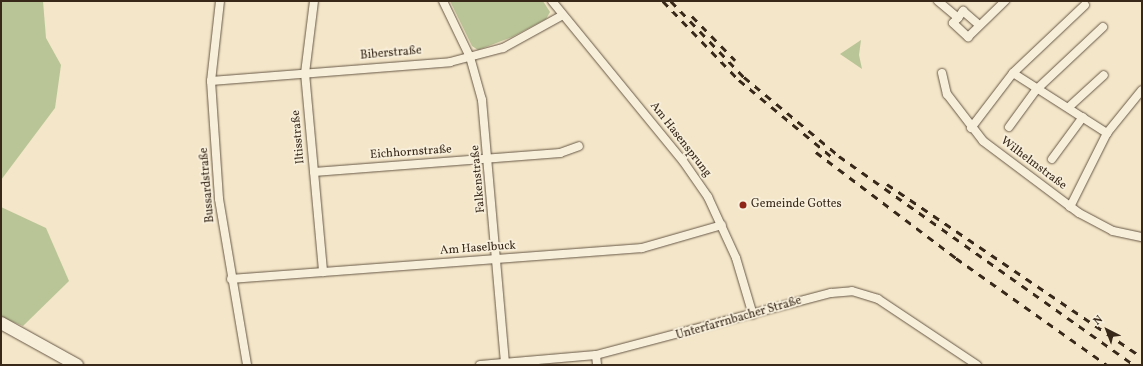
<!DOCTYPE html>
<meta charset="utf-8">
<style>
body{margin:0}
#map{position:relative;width:1143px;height:366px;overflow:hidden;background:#f4e6c8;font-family:Vollkorn,serif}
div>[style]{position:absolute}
.green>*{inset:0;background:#bac597}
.roads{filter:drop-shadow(0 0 1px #665846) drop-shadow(0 0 1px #665846)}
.street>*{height:8px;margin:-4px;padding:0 4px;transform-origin:4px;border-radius:4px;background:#f8efdb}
.secondary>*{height:12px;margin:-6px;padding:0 6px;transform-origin:6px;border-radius:6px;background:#f8efdb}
.rail>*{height:2.5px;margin-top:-1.25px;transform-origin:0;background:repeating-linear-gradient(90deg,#37281a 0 7px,transparent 0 14px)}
.dots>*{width:11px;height:11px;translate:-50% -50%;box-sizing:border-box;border:2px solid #f8efdb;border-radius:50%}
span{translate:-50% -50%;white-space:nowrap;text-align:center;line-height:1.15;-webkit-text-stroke:3.5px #f8efdb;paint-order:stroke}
.street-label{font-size:12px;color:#37281a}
.poi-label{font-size:12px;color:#37281a}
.left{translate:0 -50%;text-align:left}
.frame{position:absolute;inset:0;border:2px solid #37281a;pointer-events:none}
.north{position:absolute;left:1087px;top:310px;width:40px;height:40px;-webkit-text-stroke:3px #f8efdb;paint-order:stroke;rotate:318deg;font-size:11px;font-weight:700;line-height:16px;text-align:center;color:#37281a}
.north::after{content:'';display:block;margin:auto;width:14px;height:18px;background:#37281a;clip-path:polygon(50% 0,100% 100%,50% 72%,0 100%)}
</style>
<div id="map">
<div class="green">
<div style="clip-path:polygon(1px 1px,43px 1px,46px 38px,61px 65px,55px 108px,1px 180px)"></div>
<div style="clip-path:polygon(450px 1px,543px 1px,550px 12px,546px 19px,512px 37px,478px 50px,472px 46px)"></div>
<div style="clip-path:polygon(861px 40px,859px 55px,862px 69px,840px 54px)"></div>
<div style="clip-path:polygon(1px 207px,46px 228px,69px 281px,23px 326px,1px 317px)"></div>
</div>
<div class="roads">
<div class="street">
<div style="left:220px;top:1px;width:81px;rotate:96.4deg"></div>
<div style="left:211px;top:81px;width:118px;rotate:86.1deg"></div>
<div style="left:219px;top:199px;width:168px;rotate:80.4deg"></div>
<div style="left:314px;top:1px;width:73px;rotate:97.1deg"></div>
<div style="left:305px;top:73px;width:200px;rotate:84.8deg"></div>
<div style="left:443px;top:1px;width:62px;rotate:64.3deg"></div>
<div style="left:470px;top:57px;width:45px;rotate:74.4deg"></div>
<div style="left:482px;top:100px;width:264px;rotate:85deg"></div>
<div style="left:552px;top:1px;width:207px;rotate:50.7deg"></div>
<div style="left:683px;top:161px;width:44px;rotate:55.2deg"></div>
<div style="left:708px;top:197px;width:67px;rotate:65.3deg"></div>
<div style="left:736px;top:258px;width:59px;rotate:73.4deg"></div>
<div style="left:938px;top:1px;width:26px;rotate:40deg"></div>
<div style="left:958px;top:18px;width:9px;rotate:-54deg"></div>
<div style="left:963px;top:11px;width:21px;rotate:41deg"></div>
<div style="left:958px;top:18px;width:7px;rotate:135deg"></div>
<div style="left:953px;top:23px;width:21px;rotate:43deg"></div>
<div style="left:968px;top:37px;width:52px;rotate:-44.2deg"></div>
<div style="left:942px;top:73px;width:22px;rotate:77deg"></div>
<div style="left:947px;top:94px;width:59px;rotate:52.5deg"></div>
<div style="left:983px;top:141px;width:120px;rotate:36.9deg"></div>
<div style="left:1079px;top:213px;width:38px;rotate:28deg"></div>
<div style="left:1113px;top:231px;width:30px;rotate:12deg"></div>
<div style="left:1013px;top:73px;width:112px;rotate:32.6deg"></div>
<div style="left:211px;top:81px;width:240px;rotate:-4.5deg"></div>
<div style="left:450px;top:62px;width:55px;rotate:-14.8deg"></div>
<div style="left:503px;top:48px;width:68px;rotate:-28.8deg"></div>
<div style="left:1069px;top:107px;width:47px;rotate:-42.4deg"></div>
<div style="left:1009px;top:127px;width:46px;rotate:-53.9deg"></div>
<div style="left:1036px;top:90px;width:92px;rotate:-43.2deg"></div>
<div style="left:971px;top:128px;width:69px;rotate:-52.6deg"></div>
<div style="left:1013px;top:73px;width:99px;rotate:-43.4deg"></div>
<div style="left:1052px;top:159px;width:52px;rotate:-53.6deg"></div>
<div style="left:314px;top:172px;width:247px;rotate:-4.4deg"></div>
<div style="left:560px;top:153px;width:20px;rotate:-20deg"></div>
<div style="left:1070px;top:207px;width:83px;rotate:-63.4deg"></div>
<div style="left:1107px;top:133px;width:55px;rotate:-50.9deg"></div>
<div style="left:231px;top:279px;width:412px;rotate:-4.3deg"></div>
<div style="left:642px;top:248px;width:83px;rotate:-16deg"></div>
<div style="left:596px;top:355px;width:10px;rotate:84deg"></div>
<div style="left:480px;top:365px;width:116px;rotate:-4.9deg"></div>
<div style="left:596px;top:355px;width:243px;rotate:-14.8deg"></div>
<div style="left:831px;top:293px;width:21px;rotate:-5deg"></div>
<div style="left:852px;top:291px;width:27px;rotate:17deg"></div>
<div style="left:878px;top:299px;width:119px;rotate:33.7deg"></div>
</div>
<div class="secondary">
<div style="left:1px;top:323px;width:87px;rotate:28.9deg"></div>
</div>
</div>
<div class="rail">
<div style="left:663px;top:1px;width:110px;rotate:46.1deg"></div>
<div style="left:739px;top:80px;width:121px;rotate:39.6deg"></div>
<div style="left:671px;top:1px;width:105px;rotate:46.2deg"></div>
<div style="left:744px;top:77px;width:124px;rotate:39.7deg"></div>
<div style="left:839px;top:156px;width:362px;rotate:35.3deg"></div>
<div style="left:692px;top:16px;width:62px;rotate:45.7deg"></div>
<div style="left:816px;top:152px;width:176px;rotate:37.1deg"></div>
<div style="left:956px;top:258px;width:185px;rotate:35.3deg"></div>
<div style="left:887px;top:184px;width:308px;rotate:34.2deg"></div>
</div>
<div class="dots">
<div style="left:743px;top:205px;background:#8f2418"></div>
</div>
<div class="street-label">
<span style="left:391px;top:54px;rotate:-5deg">Biberstraße</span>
<span style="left:299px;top:137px;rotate:-95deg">Iltisstraße</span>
<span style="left:680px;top:140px;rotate:52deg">Am Hasensprung</span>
<span style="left:411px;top:153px;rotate:-4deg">Eichhornstraße</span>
<span style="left:1033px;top:164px;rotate:37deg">Wilhelmstraße</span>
<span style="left:479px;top:179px;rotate:-95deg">Falkenstraße</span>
<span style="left:208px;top:185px;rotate:-95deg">Bussardstraße</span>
<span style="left:478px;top:249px;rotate:-4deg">Am Haselbuck</span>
<span style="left:739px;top:319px;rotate:-16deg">Unterfarrnbacher Straße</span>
</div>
<div class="poi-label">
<span class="left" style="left:751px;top:205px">Gemeinde Gottes</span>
</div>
<div class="frame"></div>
<div class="north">N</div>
</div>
